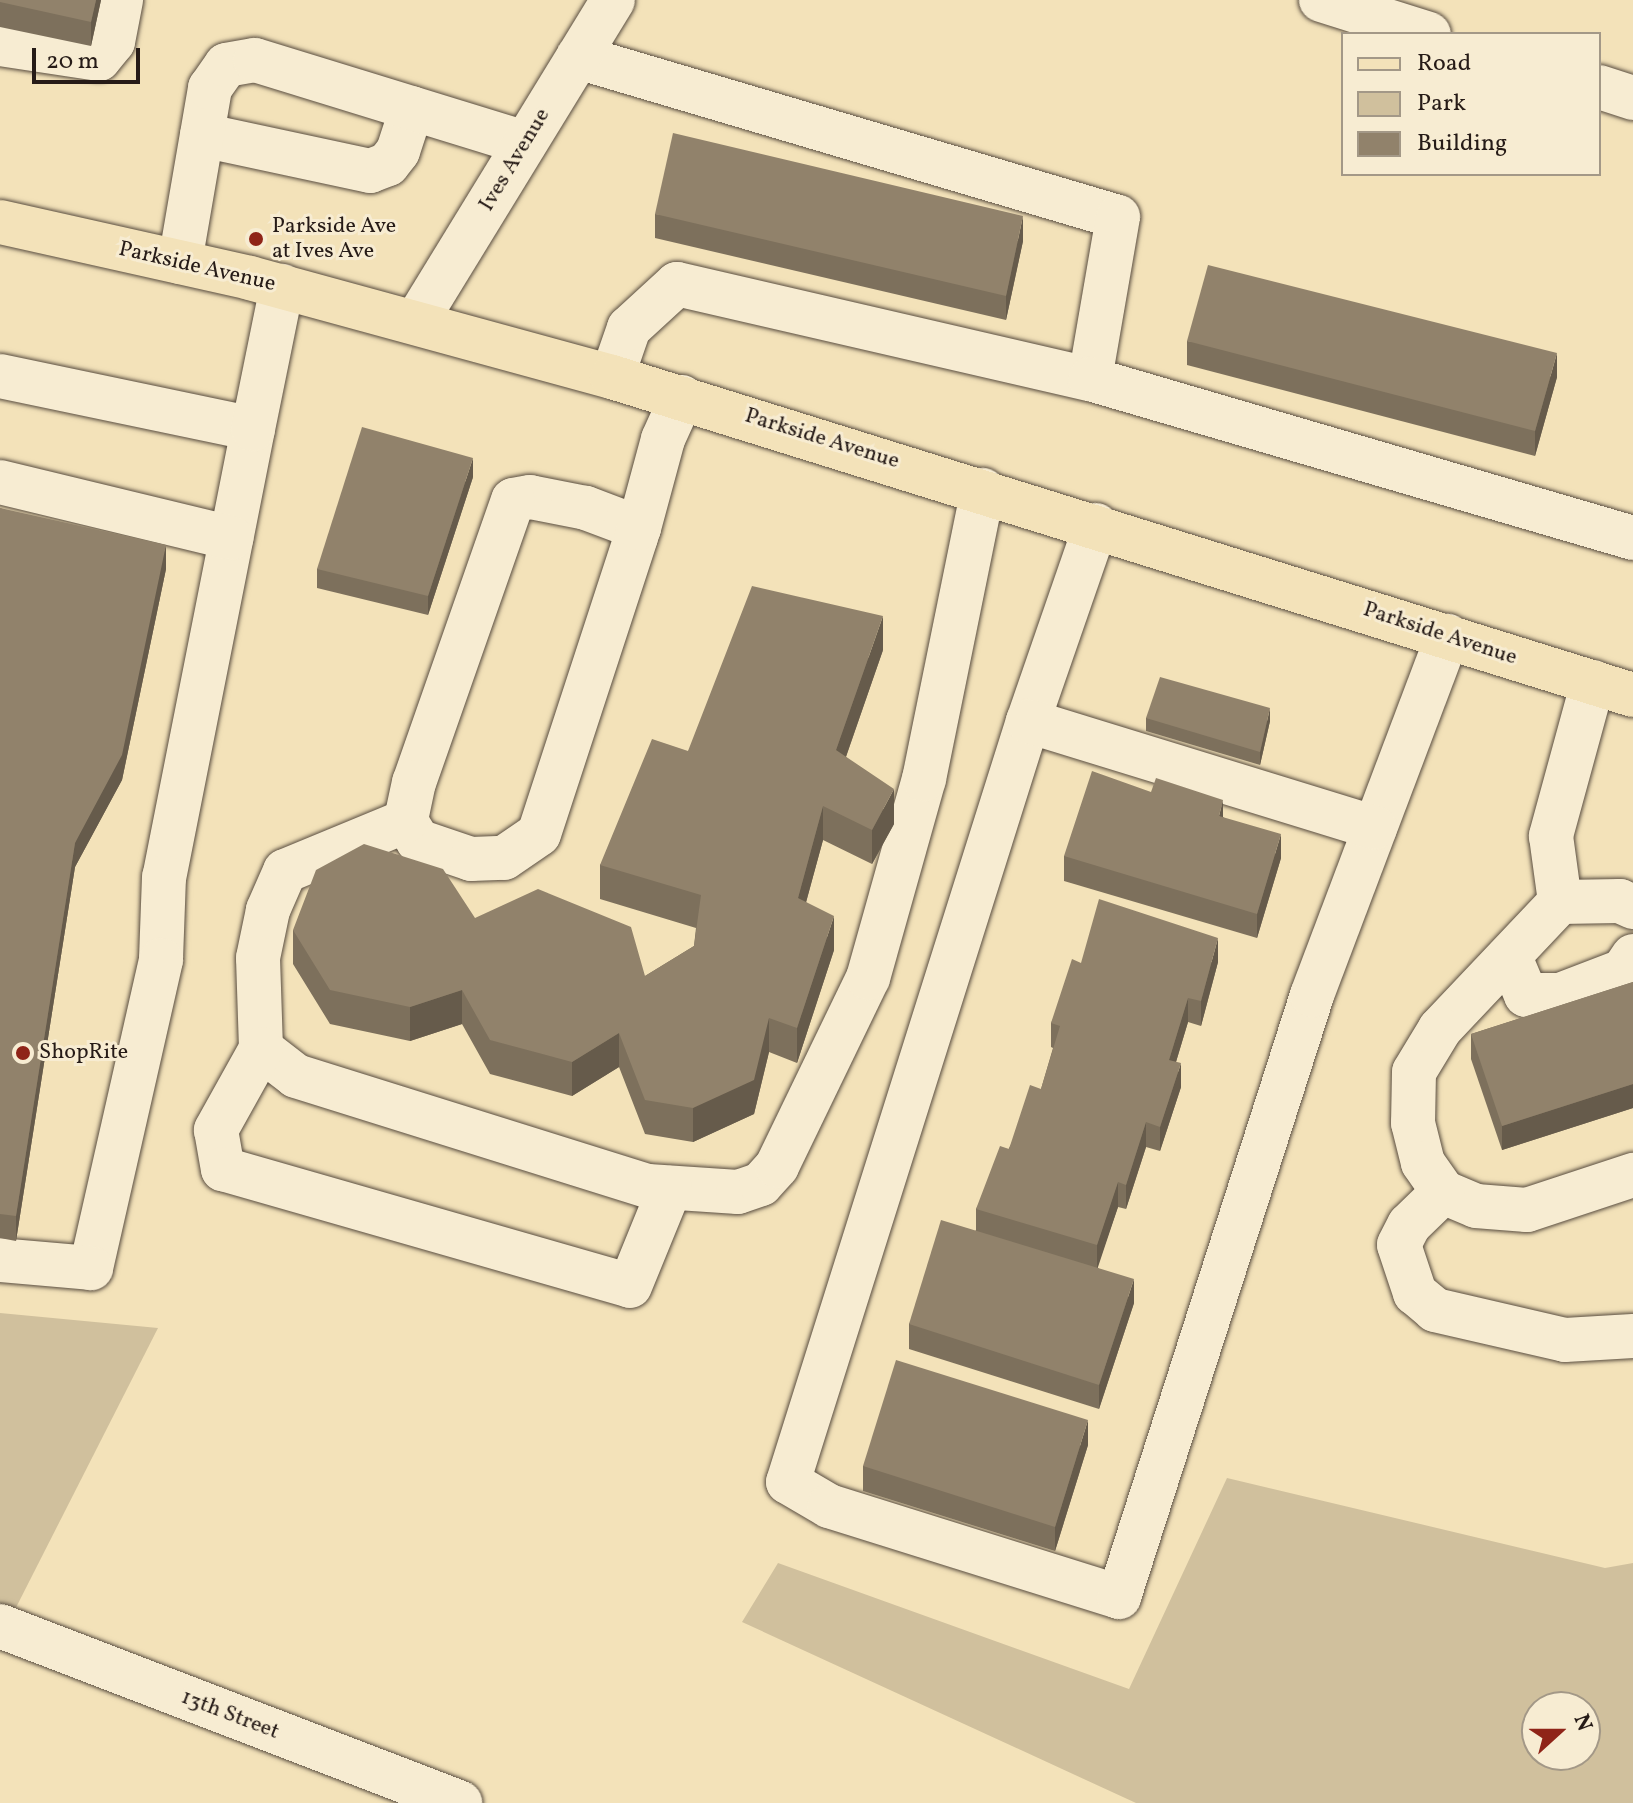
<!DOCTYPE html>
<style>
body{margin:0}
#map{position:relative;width:1633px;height:1803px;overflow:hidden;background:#f3e2b9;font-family:Vollkorn,serif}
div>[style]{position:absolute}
.green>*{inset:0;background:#d0c09d}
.roads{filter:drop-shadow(0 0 2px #594d40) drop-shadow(0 0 2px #594d40)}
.minor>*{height:44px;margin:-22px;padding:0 22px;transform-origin:22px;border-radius:22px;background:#f7ecd2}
.major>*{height:44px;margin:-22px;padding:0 22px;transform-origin:22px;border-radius:22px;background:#f3e2b9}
.wall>*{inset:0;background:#7d705c}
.shaded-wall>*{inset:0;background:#665b4b}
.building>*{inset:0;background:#91826b}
.dots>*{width:22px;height:22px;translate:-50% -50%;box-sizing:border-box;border:4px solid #f7ecd2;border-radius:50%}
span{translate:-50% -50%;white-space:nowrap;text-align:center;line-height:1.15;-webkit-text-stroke:6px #f7ecd2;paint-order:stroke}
.street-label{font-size:22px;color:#261b17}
.poi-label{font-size:22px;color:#261b17}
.left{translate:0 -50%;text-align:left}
.legend{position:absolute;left:1341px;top:32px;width:260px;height:144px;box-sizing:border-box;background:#f7ecd2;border:2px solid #a39887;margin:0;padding:10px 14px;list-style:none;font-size:24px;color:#261b17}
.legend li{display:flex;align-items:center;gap:16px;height:40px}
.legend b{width:40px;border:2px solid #a39887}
.north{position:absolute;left:1521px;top:1691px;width:80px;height:80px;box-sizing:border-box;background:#f7ecd2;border:2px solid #a39887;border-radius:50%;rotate:69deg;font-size:22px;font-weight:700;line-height:32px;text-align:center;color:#261b17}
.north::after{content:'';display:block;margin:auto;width:28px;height:36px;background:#8f2418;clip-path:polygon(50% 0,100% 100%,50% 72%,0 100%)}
.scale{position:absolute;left:32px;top:48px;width:108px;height:36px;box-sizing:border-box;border:4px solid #261b17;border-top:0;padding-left:10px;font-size:24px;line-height:28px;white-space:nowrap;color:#261b17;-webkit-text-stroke:6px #f7ecd2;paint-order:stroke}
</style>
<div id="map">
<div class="green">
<div style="clip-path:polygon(0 1313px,158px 1328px,0 1639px)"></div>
<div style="clip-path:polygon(evenodd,1227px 1478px,1605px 1568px,1633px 1563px,1633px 1803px,1136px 1803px,742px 1622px,778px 1563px,1129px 1689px,1227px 1478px,1537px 1707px,1585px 1707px,1585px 1755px,1537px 1755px,1537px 1707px)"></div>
</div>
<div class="roads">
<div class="minor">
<div style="left:1321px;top:0;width:113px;rotate:17.5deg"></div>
<div style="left:0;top:44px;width:100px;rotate:8.6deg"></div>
<div style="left:99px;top:59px;width:22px;rotate:-51deg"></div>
<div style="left:113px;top:42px;width:43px;rotate:-79.2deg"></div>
<div style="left:578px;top:57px;width:563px;rotate:16.5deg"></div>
<div style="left:1118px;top:217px;width:164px;rotate:99.8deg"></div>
<div style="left:1599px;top:87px;width:36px;rotate:18deg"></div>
<div style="left:202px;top:135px;width:172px;rotate:12.1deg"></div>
<div style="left:370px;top:171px;width:19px;rotate:-21deg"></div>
<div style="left:388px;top:164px;width:16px;rotate:-52deg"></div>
<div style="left:398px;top:151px;width:45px;rotate:-72deg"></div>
<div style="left:180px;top:262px;width:177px;rotate:-80.2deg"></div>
<div style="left:210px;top:88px;width:28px;rotate:-55deg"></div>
<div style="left:226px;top:65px;width:29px;rotate:-10deg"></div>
<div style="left:255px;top:60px;width:282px;rotate:17.1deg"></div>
<div style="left:417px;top:320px;width:375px;rotate:-58.5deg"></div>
<div style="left:0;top:376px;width:258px;rotate:11.8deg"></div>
<div style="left:253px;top:429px;width:457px;rotate:101.2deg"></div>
<div style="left:164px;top:877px;width:83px;rotate:92.1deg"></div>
<div style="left:161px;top:960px;width:316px;rotate:102.8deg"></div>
<div style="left:91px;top:1268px;width:91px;rotate:-175deg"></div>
<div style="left:612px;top:377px;width:52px;rotate:-70.9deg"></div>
<div style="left:629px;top:328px;width:65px;rotate:-42.5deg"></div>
<div style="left:677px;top:284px;width:424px;rotate:13deg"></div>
<div style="left:1090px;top:379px;width:566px;rotate:16.32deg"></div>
<div style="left:253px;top:429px;width:146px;rotate:-78.5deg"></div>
<div style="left:0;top:482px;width:238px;rotate:13.6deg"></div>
<div style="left:1096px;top:525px;width:207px;rotate:109.1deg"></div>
<div style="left:1028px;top:721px;width:798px;rotate:107.5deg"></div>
<div style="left:788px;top:1482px;width:48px;rotate:30.3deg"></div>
<div style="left:829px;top:1506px;width:304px;rotate:17.4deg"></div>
<div style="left:1119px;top:1597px;width:632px;rotate:-72.22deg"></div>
<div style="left:1312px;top:995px;width:384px;rotate:-69.3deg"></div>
<div style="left:639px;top:528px;width:57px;rotate:-159.3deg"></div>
<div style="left:586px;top:508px;width:57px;rotate:-168.9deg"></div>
<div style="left:530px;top:497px;width:17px;rotate:170deg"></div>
<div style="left:513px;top:500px;width:299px;rotate:109.3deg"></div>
<div style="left:414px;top:782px;width:40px;rotate:102deg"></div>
<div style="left:406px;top:821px;width:23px;rotate:59deg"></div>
<div style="left:418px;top:841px;width:56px;rotate:18.8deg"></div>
<div style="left:471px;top:859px;width:33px;rotate:-2deg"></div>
<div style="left:504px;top:858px;width:42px;rotate:-34.4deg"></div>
<div style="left:539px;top:834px;width:312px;rotate:-71.9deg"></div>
<div style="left:636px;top:537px;width:9px;rotate:-72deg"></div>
<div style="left:639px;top:528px;width:92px;rotate:-74.9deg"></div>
<div style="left:663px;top:439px;width:46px;rotate:-65.7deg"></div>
<div style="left:1593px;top:682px;width:160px;rotate:105.3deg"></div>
<div style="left:1551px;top:836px;width:67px;rotate:82.2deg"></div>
<div style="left:1560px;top:902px;width:175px;rotate:133.4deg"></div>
<div style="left:1440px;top:1029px;width:50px;rotate:121.2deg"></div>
<div style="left:1414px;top:1072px;width:51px;rotate:91.1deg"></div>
<div style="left:1413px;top:1123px;width:41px;rotate:76deg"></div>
<div style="left:1423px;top:1163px;width:35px;rotate:55deg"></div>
<div style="left:1443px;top:1192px;width:36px;rotate:23deg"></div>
<div style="left:1476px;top:1206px;width:51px;rotate:4.5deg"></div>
<div style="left:1527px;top:1210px;width:112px;rotate:-18.3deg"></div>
<div style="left:1028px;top:721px;width:363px;rotate:17.1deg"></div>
<div style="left:406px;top:821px;width:131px;rotate:157.5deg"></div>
<div style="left:285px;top:871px;width:43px;rotate:113.6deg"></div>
<div style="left:268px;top:910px;width:49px;rotate:101.8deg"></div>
<div style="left:258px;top:958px;width:91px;rotate:88.1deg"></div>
<div style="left:261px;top:1049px;width:44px;rotate:37.6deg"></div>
<div style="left:296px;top:1076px;width:369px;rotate:17.4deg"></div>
<div style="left:648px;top:1186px;width:90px;rotate:3.8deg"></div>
<div style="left:738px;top:1192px;width:24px;rotate:-19deg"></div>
<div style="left:761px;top:1184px;width:24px;rotate:-48deg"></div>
<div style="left:777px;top:1166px;width:209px;rotate:-64.2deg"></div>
<div style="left:868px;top:978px;width:207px;rotate:-74.3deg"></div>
<div style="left:924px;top:779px;width:295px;rotate:-78.5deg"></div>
<div style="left:1560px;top:902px;width:60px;rotate:-1deg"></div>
<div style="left:1620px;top:901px;width:14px;rotate:25deg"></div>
<div style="left:1510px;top:957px;width:41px;rotate:67.2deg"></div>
<div style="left:1526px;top:995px;width:34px"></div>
<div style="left:1560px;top:995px;width:67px;rotate:-20.9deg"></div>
<div style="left:1623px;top:971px;width:18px;rotate:-56deg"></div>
<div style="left:261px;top:1049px;width:93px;rotate:119.1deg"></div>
<div style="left:216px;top:1130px;width:40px;rotate:80deg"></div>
<div style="left:223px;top:1169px;width:423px;rotate:16deg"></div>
<div style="left:630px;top:1286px;width:106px;rotate:-67.8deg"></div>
<div style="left:1443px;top:1192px;width:47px;rotate:135.9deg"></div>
<div style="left:1409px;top:1225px;width:22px;rotate:117deg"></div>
<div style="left:1399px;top:1245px;width:51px;rotate:71.6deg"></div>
<div style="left:1415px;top:1293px;width:26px;rotate:40deg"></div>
<div style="left:1435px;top:1310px;width:133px;rotate:13deg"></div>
<div style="left:1565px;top:1340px;width:68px;rotate:-3.4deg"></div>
<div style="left:0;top:1626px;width:493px;rotate:21deg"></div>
</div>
<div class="major">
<div style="left:0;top:222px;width:256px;rotate:12.6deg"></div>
<div style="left:250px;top:278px;width:375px;rotate:15.3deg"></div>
<div style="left:612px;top:377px;width:1069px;rotate:17.3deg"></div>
</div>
</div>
<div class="wall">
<div style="clip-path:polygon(0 0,101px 0,91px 46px,0 27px)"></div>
<div style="clip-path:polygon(655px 214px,1023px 241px,1006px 320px,655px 238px)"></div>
<div style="clip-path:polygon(1187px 341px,1557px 377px,1535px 456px,1187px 365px)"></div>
<div style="clip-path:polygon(473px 477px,428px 615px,317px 588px,317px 569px)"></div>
<div style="clip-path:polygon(0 508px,166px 569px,122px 780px,75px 867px,16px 1241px,0 1238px)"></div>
<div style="clip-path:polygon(883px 650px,846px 757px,894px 824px,872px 864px,823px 840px,806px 902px,834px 950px,797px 1063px,769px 1052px,754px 1114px,693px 1142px,645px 1134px,619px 1067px,572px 1096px,490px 1074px,462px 1024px,410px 1041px,330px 1024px,293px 964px,293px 930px,475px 918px,645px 976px,694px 946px,696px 928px,600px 899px,600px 865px,688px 751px)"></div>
<div style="clip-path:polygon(1146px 718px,1270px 721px,1260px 765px,1146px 731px)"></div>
<div style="clip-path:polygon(1223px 817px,1281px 858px,1257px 938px,1064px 881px,1064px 856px)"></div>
<div style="clip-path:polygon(1218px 962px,1201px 1026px,1188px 1022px,1176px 1062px,1181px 1087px,1160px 1151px,1146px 1147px,1126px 1209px,1118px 1207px,1097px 1267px,1134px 1303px,1099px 1409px,909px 1349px,909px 1324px,976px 1230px,976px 1209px,1041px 1089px,1053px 1048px,1051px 1047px,1051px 1023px,1081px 963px)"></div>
<div style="clip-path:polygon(1633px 982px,1633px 1108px,1502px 1150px,1471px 1059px,1471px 1034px)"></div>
<div style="clip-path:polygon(1088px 1445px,1055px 1551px,863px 1491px,863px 1466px)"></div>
</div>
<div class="shaded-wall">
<div style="clip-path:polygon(96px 0,101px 0,91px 46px,91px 22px)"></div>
<div style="clip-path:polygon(1023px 216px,1023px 241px,1006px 320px,1006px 296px)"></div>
<div style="clip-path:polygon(1557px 353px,1557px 377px,1535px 456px,1535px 431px)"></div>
<div style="clip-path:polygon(473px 458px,473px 477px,428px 615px,428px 596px)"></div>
<div style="clip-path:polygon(166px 545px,166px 569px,122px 780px,75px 867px,16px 1241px,16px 1216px,75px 843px)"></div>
<div style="clip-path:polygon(883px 616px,883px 650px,836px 785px,836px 750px)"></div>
<div style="clip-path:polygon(1270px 708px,1270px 721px,1260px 765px,1260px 752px)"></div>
<div style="clip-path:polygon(894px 789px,894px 824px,872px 864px,872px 830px)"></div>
<div style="clip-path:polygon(1223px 800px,1223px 824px,1219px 816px)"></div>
<div style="clip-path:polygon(823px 806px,823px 840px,798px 932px,798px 898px)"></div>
<div style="clip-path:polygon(1281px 834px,1281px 858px,1257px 938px,1257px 914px)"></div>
<div style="clip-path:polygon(834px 916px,834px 950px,797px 1063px,797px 1028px)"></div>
<div style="clip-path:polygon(1218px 938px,1218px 962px,1201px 1026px,1201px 1001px)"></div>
<div style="clip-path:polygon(462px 990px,462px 1024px,410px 1041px,410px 1007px)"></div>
<div style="clip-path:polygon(1188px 998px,1188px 1022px,1169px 1085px,1169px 1060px)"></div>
<div style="clip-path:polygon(769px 1018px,769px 1052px,754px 1114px,693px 1142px,693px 1108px)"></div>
<div style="clip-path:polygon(619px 1033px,619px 1067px,572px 1096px,572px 1062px)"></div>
<div style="clip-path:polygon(1181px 1063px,1181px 1087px,1160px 1151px,1160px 1127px)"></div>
<div style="clip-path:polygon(1633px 1084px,1633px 1108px,1502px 1150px,1502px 1126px)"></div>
<div style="clip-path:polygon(1146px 1122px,1146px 1147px,1126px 1209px,1126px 1185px)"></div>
<div style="clip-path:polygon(1118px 1182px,1118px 1207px,1097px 1270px,1097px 1245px)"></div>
<div style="clip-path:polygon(1134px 1279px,1134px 1303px,1099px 1409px,1099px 1385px)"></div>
<div style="clip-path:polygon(1088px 1420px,1088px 1445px,1055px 1551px,1055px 1527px)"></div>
</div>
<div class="building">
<div style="clip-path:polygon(0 0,96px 0,91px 22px,0 2px)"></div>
<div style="clip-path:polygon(673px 133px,1023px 216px,1006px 296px,655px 214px)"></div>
<div style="clip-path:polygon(1208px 265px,1557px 353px,1535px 431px,1187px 341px)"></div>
<div style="clip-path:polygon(362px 427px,473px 458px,428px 596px,317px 569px)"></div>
<div style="clip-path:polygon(0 508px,166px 545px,122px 755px,75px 843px,16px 1216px,0 1214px)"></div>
<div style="clip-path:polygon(752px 586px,883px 616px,836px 750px,894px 789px,872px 830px,823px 806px,798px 898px,834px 916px,797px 1028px,769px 1018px,754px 1080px,693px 1108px,645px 1100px,619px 1033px,572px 1062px,490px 1040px,462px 990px,410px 1007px,330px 990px,293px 930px,316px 870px,364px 844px,443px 869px,475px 918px,538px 889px,631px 927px,645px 976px,694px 946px,701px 895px,600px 865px,652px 739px,688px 751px)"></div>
<div style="clip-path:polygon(1160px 677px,1270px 708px,1260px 752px,1146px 718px)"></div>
<div style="clip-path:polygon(1092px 771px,1151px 792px,1156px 778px,1223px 800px,1219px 816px,1281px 834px,1257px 914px,1064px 856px)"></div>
<div style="clip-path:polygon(1099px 899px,1218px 938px,1201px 1001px,1188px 998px,1169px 1060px,1181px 1063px,1160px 1127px,1146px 1122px,1126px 1185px,1118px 1182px,1097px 1245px,976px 1209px,1000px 1146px,1009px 1149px,1030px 1085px,1041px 1089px,1060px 1026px,1051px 1023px,1072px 959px,1081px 963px)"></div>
<div style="clip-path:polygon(1633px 982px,1633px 1084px,1502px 1126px,1471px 1034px)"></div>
<div style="clip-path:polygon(941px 1220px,1134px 1279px,1099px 1385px,909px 1324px)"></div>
<div style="clip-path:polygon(896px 1360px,1088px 1420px,1055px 1527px,863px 1466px)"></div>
</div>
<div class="dots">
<div style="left:256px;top:239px;background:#8f2418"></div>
<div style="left:23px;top:1053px;background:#8f2418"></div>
</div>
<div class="street-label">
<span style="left:515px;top:160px;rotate:-59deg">Ives Avenue</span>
<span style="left:197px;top:267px;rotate:13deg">Parkside Avenue</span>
<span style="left:822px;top:439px;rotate:17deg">Parkside Avenue</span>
<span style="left:1440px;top:634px;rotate:18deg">Parkside Avenue</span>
<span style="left:230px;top:1715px;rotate:21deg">13th Street</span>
</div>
<div class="poi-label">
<span class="left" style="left:272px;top:239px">Parkside Ave<br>at Ives Ave</span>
<span class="left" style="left:39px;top:1053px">ShopRite</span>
</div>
<ul class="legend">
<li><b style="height:10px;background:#f3e2b9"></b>Road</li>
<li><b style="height:22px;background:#d0c09d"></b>Park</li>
<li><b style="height:22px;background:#91826b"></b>Building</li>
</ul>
<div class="north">N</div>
<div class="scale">20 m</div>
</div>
